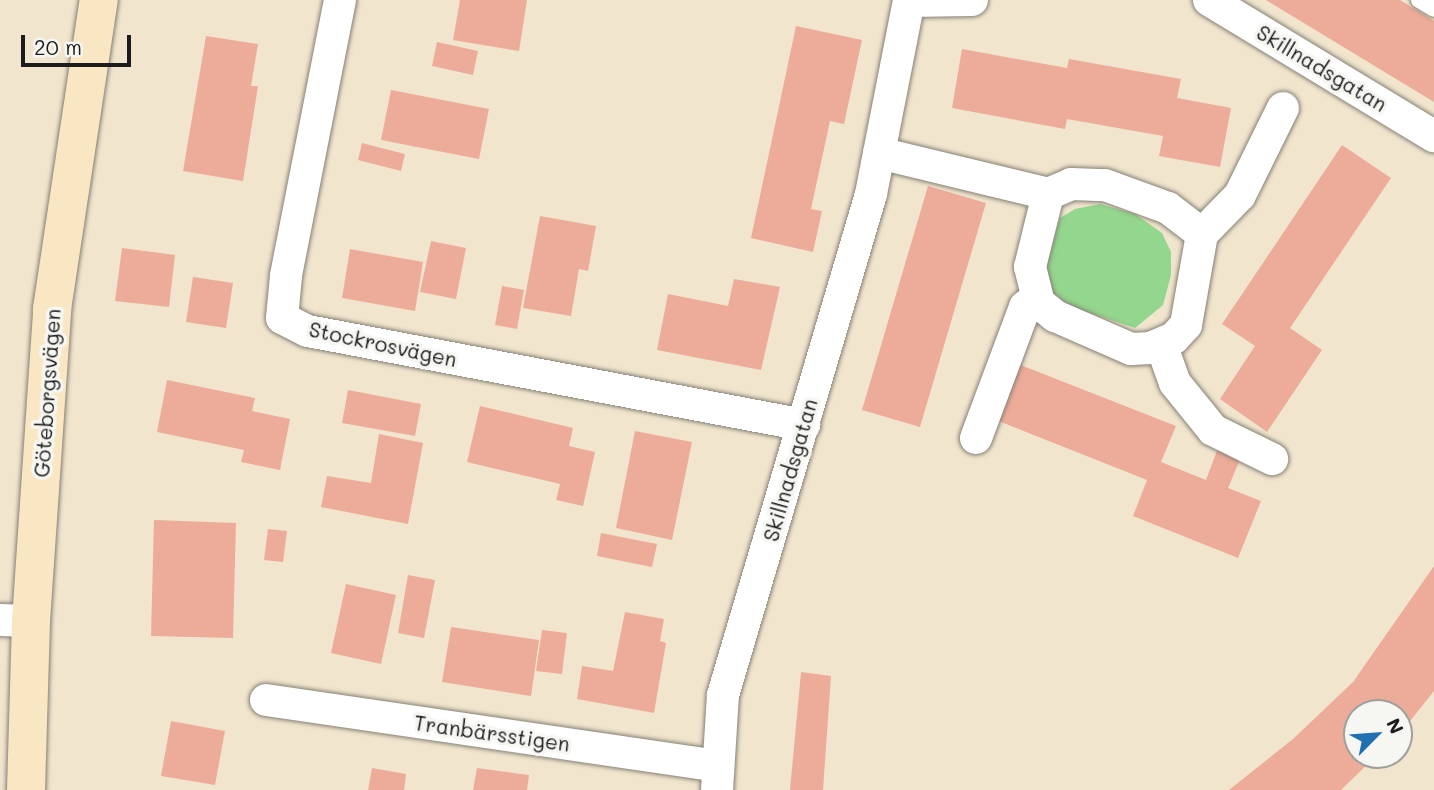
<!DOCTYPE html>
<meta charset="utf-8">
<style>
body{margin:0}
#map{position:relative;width:1434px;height:790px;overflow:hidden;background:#f1e5ce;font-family:Mali,sans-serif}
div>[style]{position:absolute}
.green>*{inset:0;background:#93d68d}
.building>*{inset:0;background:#edac9a}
.roads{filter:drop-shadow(0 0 2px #868075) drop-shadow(0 0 2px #868075)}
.lane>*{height:16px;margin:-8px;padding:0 8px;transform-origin:8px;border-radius:8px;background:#fff}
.street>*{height:32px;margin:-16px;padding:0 16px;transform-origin:16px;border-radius:16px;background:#fff}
.secondary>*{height:38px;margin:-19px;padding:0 19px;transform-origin:19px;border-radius:19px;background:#f9e7c3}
span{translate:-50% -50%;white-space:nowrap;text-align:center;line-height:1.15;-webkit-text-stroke:7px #f6f6f2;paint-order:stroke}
.street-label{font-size:21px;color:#1c1c1c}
.north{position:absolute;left:1343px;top:699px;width:70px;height:70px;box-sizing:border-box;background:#f6f6f2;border:2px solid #9f9f9c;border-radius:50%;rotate:65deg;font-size:19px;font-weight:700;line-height:28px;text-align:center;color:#1c1c1c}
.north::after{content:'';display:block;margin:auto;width:24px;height:32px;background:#1f6fb2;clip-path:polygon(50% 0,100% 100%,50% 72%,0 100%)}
.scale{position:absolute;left:21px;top:35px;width:110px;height:32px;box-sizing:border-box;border:4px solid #1c1c1c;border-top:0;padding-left:9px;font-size:21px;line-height:24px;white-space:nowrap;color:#1c1c1c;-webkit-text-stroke:5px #f6f6f2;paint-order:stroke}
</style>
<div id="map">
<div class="green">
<div style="clip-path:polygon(1100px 204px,1135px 214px,1162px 233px,1171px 252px,1171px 275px,1163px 305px,1135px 328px,1072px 307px,1048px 289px,1044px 268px,1060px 218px,1075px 209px)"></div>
</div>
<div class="building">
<div style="clip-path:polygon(460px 0,527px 0,519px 51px,453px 40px)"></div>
<div style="clip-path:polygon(1266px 0,1400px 0,1434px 21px,1434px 102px)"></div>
<div style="clip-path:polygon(796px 26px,862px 40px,844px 124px,830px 121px,811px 209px,822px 211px,813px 252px,751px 238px)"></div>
<div style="clip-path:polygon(206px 36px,258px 44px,251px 86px,258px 86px,243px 181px,183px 171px)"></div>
<div style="clip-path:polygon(437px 42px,478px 51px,473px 75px,432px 66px)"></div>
<div style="clip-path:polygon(962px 49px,1067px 68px,1069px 59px,1181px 79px,1177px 98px,1231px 108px,1220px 167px,1159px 156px,1163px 136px,1067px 119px,1065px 129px,952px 108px)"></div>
<div style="clip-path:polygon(391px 90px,489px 109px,479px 159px,381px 140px)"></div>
<div style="clip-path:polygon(362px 143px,405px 154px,401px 171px,358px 160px)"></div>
<div style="clip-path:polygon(1342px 145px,1391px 178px,1290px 328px,1322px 350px,1267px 432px,1220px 399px,1255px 346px,1222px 324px)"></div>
<div style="clip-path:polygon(928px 186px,986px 203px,920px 427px,862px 410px)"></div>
<div style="clip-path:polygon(540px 216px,596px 226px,588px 271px,579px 269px,571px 316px,523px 308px)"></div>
<div style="clip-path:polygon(431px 241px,466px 248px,456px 299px,420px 292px)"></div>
<div style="clip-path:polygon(122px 248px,175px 255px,169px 307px,115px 301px)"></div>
<div style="clip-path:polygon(350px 249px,423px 262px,415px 311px,342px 298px)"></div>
<div style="clip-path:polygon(193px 277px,233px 283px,226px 328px,186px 322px)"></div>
<div style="clip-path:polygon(734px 279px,780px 287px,761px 370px,657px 350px,668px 294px,728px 306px)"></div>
<div style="clip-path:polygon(502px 286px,524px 290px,517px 329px,495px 325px)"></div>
<div style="clip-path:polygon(1018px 364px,1176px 426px,1161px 462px,1206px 480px,1218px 448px,1241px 457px,1228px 488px,1261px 501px,1238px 558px,1133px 516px,1147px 480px,996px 420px)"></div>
<div style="clip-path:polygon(167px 380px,255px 398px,252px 411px,290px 419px,280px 470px,241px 462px,244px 450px,157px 432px)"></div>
<div style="clip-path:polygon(348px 390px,421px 404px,415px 436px,342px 423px)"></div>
<div style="clip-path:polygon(480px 406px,573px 428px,569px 446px,595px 452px,583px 506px,556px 500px,560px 484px,467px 462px)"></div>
<div style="clip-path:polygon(635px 431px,692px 442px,672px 540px,616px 528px)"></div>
<div style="clip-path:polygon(379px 434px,423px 443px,408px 524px,321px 507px,327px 476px,371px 483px)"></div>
<div style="clip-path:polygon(154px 520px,236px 523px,233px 638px,151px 636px)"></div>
<div style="clip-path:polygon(268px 529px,287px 531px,283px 562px,264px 560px)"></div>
<div style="clip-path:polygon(601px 533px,657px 544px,652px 567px,597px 556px)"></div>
<div style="clip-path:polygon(1434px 566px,1434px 691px,1403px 730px,1399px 734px,1399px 713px,1357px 713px,1357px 755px,1377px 755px,1341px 790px,1229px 790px,1293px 739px,1353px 682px)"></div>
<div style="clip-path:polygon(408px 575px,435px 580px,424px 638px,398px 633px)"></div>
<div style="clip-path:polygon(346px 584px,396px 595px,381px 664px,331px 653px)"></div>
<div style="clip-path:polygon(625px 612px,664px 619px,660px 641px,666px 643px,654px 713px,577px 699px,582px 666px,613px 671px)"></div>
<div style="clip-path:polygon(451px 627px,539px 640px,531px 696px,442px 682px)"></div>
<div style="clip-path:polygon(542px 630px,567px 633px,562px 674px,536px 671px)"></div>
<div style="clip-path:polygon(801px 672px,831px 676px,823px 790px,790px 790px)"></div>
<div style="clip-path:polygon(171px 721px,225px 731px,215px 785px,161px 776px)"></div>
<div style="clip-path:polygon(372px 768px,406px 774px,404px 790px,368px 790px)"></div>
<div style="clip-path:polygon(477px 768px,529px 775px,527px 790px,473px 790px)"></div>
</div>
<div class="roads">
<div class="lane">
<div style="left:1419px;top:0;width:17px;rotate:31deg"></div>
</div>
<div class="street">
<div style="left:340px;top:0;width:281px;rotate:101.1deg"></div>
<div style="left:286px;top:276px;width:42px;rotate:95.4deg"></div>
<div style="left:282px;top:318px;width:29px;rotate:27deg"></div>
<div style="left:308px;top:331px;width:505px;rotate:10.73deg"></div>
<div style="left:1209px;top:0;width:263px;rotate:31.2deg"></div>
<div style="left:909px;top:1px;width:63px;rotate:-0.9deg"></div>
<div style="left:879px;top:153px;width:174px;rotate:13.6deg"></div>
<div style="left:1048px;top:194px;width:25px;rotate:-23deg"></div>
<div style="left:1071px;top:184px;width:34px;rotate:2deg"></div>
<div style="left:1105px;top:185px;width:67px;rotate:20.1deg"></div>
<div style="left:1168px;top:208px;width:43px;rotate:37.4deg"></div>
<div style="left:1202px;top:234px;width:92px;rotate:100deg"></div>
<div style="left:1186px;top:325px;width:18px;rotate:133deg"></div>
<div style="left:1174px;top:338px;width:25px;rotate:157deg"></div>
<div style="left:1151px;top:348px;width:20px;rotate:177deg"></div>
<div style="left:1131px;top:349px;width:83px;rotate:-156.5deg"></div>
<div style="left:1055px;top:316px;width:21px;rotate:-141deg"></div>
<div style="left:1039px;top:303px;width:37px;rotate:-104deg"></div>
<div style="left:1030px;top:267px;width:75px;rotate:-76.1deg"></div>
<div style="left:1202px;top:234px;width:54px;rotate:-45.7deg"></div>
<div style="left:1240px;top:195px;width:97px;rotate:-63.7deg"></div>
<div style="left:1161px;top:344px;width:41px;rotate:70.3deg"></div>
<div style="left:1175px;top:383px;width:60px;rotate:51deg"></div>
<div style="left:1213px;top:430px;width:66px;rotate:26.2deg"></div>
<div style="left:976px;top:438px;width:140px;rotate:-69.5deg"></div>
<div style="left:1025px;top:307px;width:14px;rotate:-39deg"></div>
<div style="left:0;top:620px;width:31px;rotate:2deg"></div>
<div style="left:266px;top:700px;width:457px;rotate:8.3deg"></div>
<div style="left:717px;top:790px;width:95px;rotate:-86.4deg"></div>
<div style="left:723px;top:695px;width:522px;rotate:-73.54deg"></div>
<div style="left:871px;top:194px;width:198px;rotate:-78.9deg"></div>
</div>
<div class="secondary">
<div style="left:26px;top:790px;width:169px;rotate:-88.3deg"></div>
<div style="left:31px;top:621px;width:313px;rotate:-86.1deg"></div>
<div style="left:52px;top:309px;width:313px;rotate:-81.4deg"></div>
</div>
</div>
<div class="street-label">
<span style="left:1322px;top:68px;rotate:31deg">Skillnadsgatan</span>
<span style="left:383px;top:344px;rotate:12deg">Stockrosvägen</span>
<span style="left:47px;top:393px;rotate:-86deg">Göteborgsvägen</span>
<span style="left:790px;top:470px;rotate:-74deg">Skillnadsgatan</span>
<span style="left:492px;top:733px;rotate:8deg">Tranbärsstigen</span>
</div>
<div class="north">N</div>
<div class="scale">20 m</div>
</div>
